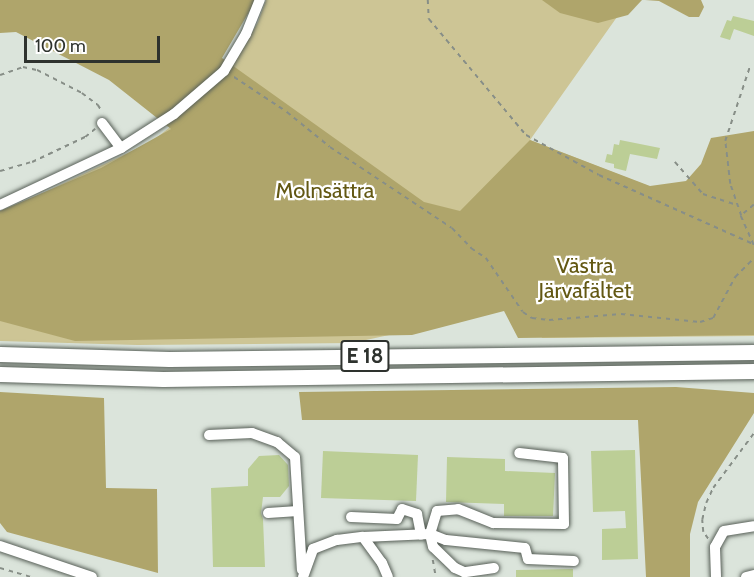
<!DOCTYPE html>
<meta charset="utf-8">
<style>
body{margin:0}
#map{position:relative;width:754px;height:577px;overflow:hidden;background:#dbe4db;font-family:Cabin,sans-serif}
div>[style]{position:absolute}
.green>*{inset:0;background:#cdc595}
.forest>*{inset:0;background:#afa56b}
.building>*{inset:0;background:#bcce96}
.path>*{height:1.5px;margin-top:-0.75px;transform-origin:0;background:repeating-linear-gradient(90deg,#878e87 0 4.5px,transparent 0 9px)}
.roads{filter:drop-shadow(0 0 2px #586058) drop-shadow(0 0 2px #586058)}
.minor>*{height:10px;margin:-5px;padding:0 5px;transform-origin:5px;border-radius:5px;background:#fff}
.highway>*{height:15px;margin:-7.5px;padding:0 7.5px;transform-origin:7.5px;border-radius:7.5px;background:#fff}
span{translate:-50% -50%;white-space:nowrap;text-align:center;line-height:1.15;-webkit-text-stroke:4.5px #fff;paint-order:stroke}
.shield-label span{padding:2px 4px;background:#fff;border:2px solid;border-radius:4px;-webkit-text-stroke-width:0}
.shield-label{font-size:21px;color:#2e322e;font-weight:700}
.park-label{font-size:22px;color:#635813}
.scale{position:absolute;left:24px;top:36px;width:136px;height:27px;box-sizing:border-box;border:3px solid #2e322e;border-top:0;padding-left:8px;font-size:18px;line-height:21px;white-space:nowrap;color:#2e322e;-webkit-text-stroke:4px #fff;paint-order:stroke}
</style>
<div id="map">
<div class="green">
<div style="clip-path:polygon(266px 0,629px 0,530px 140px,754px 227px,754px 336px,542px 338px,529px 305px,352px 343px,137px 345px,0 341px,0 213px,151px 142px,188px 113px,244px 47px,258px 22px)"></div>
</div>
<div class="forest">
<div style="clip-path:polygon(0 0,256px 0,222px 58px,424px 202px,460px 211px,530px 140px,650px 186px,686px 181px,701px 164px,711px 138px,754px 131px,754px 335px,518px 338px,504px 311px,412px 335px,75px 341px,0 321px,0 211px,101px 168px,171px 129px,109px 80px,16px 32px,0 33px)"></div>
<div style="clip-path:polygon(542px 0,642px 0,628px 15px,598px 23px,560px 13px)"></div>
<div style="clip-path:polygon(645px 0,701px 0,704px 7px,699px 17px,689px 17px,659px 1px)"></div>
<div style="clip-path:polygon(676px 387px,754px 393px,754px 413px,698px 502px,690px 534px,690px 577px,646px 577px,638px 420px,302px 420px,299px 392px)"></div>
<div style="clip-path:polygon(0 392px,104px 398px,106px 488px,157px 489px,158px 573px,7px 532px,0 523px)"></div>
</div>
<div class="building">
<div style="clip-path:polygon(733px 16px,754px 21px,754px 36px,734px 29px,730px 40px,720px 37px,727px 20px,731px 21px)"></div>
<div style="clip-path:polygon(620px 140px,660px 148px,657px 159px,630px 154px,626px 171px,614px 168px,614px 164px,605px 162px,607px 154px,612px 155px,614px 144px,619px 145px)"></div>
<div style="clip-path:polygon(635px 450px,638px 559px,602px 560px,602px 529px,626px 528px,625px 511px,593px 512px,591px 451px)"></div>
<div style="clip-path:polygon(323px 451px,418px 455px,416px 501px,321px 498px)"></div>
<div style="clip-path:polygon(279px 455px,288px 465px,289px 486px,280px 497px,263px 497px,261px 513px,263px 519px,265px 567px,213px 567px,211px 488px,248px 486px,248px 469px,259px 456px)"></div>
<div style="clip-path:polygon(447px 457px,505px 459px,505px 471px,555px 473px,553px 516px,504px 516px,504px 504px,446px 502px)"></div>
<div style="clip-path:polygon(573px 569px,573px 577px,516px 577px,516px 570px)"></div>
</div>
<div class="path">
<div style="left:428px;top:0;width:19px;rotate:87deg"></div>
<div style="left:429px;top:19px;width:151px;rotate:50.1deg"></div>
<div style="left:526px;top:135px;width:83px;rotate:28.7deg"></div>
<div style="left:599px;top:175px;width:169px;rotate:24.1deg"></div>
<div style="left:0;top:75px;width:24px;rotate:-19deg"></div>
<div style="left:23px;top:67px;width:14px;rotate:12deg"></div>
<div style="left:37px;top:70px;width:51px;rotate:27.1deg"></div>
<div style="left:82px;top:93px;width:20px;rotate:37deg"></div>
<div style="left:98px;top:105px;width:9px;rotate:58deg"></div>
<div style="left:234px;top:77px;width:64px;rotate:33.4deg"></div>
<div style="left:287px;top:112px;width:55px;rotate:39.1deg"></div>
<div style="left:330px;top:147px;width:146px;rotate:33.6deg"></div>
<div style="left:452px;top:228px;width:28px;rotate:46deg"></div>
<div style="left:471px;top:248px;width:18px;rotate:34deg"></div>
<div style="left:486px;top:258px;width:65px;rotate:55.6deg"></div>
<div style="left:523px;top:312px;width:11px;rotate:34deg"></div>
<div style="left:532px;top:318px;width:17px;rotate:7deg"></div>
<div style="left:549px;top:320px;width:72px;rotate:-4.8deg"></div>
<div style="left:621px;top:314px;width:79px;rotate:5.8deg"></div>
<div style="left:700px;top:322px;width:14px;rotate:-17deg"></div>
<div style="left:713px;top:318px;width:47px;rotate:-61.8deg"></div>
<div style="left:735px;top:277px;width:27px;rotate:-45deg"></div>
<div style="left:675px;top:162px;width:43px;rotate:48.8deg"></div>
<div style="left:703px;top:194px;width:35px;rotate:18deg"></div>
<div style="left:0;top:171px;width:33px;rotate:-16deg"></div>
<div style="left:32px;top:162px;width:59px;rotate:-25.3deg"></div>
<div style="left:85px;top:137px;width:13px;rotate:-39deg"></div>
<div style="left:754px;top:205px;width:17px;rotate:140deg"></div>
<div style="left:741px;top:216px;width:32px;rotate:66deg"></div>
<div style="left:741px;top:216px;width:34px;rotate:-109deg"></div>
<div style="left:730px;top:184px;width:43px;rotate:-96.6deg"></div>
<div style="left:725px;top:141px;width:79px;rotate:-71.6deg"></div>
<div style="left:708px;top:539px;width:9px;rotate:-126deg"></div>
<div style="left:703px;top:532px;width:12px;rotate:-95deg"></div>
<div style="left:702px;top:520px;width:17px;rotate:-77deg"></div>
<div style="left:706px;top:503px;width:17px;rotate:-65deg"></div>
<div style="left:713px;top:488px;width:69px;rotate:-53.3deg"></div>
<div style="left:433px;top:560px;width:17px;rotate:80deg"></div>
<div style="left:0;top:568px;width:33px;rotate:16deg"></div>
</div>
<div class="roads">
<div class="minor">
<div style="left:102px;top:123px;width:31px;rotate:53deg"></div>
<div style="left:0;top:205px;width:134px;rotate:-25.2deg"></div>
<div style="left:121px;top:148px;width:63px;rotate:-32.7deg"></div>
<div style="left:174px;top:114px;width:66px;rotate:-40.7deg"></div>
<div style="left:224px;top:71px;width:43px;rotate:-59.3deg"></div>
<div style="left:246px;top:34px;width:37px;rotate:-68deg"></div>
<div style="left:209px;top:435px;width:43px;rotate:-2.7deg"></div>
<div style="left:252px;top:433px;width:27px;rotate:20deg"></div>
<div style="left:277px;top:442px;width:23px;rotate:40deg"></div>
<div style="left:295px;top:457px;width:113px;rotate:86.5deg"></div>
<div style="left:268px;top:513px;width:30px;rotate:-4deg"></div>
<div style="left:351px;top:517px;width:46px;rotate:2.5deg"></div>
<div style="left:397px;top:519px;width:11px;rotate:-63deg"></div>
<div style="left:402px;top:509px;width:16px;rotate:18deg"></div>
<div style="left:417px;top:514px;width:21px;rotate:79deg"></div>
<div style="left:363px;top:537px;width:32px;rotate:54deg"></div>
<div style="left:382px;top:563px;width:15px;rotate:67deg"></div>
<div style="left:0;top:546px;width:97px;rotate:18.6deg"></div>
<div style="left:494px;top:568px;width:30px;rotate:172deg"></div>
<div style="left:464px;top:572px;width:10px;rotate:-156deg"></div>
<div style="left:455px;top:568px;width:30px;rotate:-136deg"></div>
<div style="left:433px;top:547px;width:13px;rotate:-103deg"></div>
<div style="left:430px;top:534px;width:24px;rotate:-73deg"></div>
<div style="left:437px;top:511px;width:21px;rotate:-5deg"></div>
<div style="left:458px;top:509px;width:38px;rotate:22deg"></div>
<div style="left:493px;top:523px;width:71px;rotate:0.8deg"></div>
<div style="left:564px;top:524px;width:66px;rotate:-90.9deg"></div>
<div style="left:563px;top:458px;width:44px;rotate:-173.5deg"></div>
<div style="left:303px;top:577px;width:30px;rotate:-70deg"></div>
<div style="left:313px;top:549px;width:26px;rotate:-21deg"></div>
<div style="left:337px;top:540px;width:26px;rotate:-7deg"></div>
<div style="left:363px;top:537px;width:67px;rotate:-2.6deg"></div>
<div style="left:430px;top:534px;width:17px;rotate:21deg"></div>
<div style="left:446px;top:540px;width:79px;rotate:5.8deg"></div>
<div style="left:525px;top:548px;width:11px;rotate:75deg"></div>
<div style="left:528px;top:559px;width:46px;rotate:2.5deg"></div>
<div style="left:716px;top:577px;width:30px;rotate:-92deg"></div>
<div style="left:715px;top:547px;width:18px;rotate:-61deg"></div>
<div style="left:724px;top:531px;width:30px;rotate:-9deg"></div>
<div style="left:746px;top:577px;width:8px;rotate:-14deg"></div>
</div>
<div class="highway">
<div style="left:0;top:354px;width:169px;rotate:1.7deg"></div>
<div style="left:169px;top:359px;width:585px;rotate:-0.69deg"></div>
<div style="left:0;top:374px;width:163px;rotate:1.8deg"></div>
<div style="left:163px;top:379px;width:591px;rotate:-0.78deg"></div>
</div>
</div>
<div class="shield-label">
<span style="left:365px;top:356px">E 18</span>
</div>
<div class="park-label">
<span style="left:325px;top:191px">Molnsättra</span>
<span style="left:585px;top:278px">Västra<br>Järvafältet</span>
</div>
<div class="scale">100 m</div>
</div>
